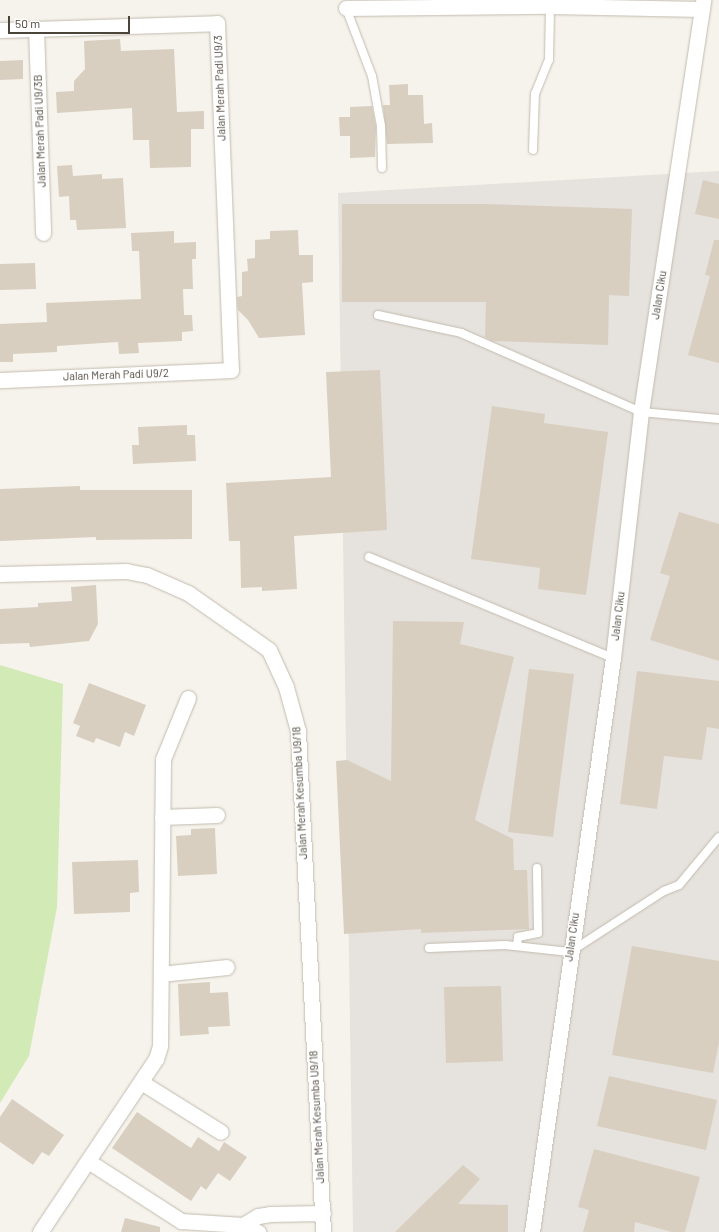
<!DOCTYPE html>
<style>
body{margin:0}
#map{position:relative;width:719px;height:1232px;overflow:hidden;background:#f6f3ec;font-family:Barlow,sans-serif}
div>[style]{position:absolute}
.industrial>*{inset:0;background:#e6e2dd}
.green>*{inset:0;background:#d2eab5}
.building>*{inset:0;background:#d8cfc1}
.roads{filter:drop-shadow(0 0 1px #c2bbae) drop-shadow(0 0 1px #c2bbae)}
.service>*{height:8px;margin:-4px;padding:0 4px;transform-origin:4px;border-radius:4px;background:#fff}
.minor>*{height:15px;margin:-7.5px;padding:0 7.5px;transform-origin:7.5px;border-radius:7.5px;background:#fff}
span{translate:-50% -50%;white-space:nowrap;text-align:center;line-height:1.15;-webkit-text-stroke:3.5px #fff;paint-order:stroke}
.street-label{font-size:11px;color:#4b4439}
.scale{position:absolute;left:8px;top:16px;width:122px;height:18px;box-sizing:border-box;border:2px solid #4b4439;border-top:0;padding-left:5px;font-size:12px;line-height:14px;white-space:nowrap;color:#4b4439;-webkit-text-stroke:3px #fff;paint-order:stroke}
</style>
<div id="map">
<div class="industrial">
<div style="clip-path:polygon(719px 171px,719px 1232px,353px 1232px,338px 193px)"></div>
</div>
<div class="green">
<div style="clip-path:polygon(0 665px,63px 684px,57px 907px,29px 1056px,0 1103px)"></div>
</div>
<div class="building">
<div style="clip-path:polygon(120px 39px,121px 51px,174px 49px,177px 112px,204px 111px,204px 129px,191px 129px,191px 167px,150px 168px,149px 140px,133px 140px,132px 108px,57px 113px,56px 92px,74px 91px,74px 81px,85px 69px,84px 41px)"></div>
<div style="clip-path:polygon(23px 60px,23px 79px,0 80px,0 61px)"></div>
<div style="clip-path:polygon(408px 84px,408px 95px,423px 95px,424px 124px,432px 123px,433px 143px,387px 144px,383px 105px,390px 105px,389px 85px)"></div>
<div style="clip-path:polygon(372px 106px,376px 127px,375px 157px,350px 158px,350px 136px,340px 136px,339px 117px,350px 117px,350px 107px)"></div>
<div style="clip-path:polygon(72px 165px,73px 176px,102px 174px,102px 179px,123px 178px,126px 228px,77px 230px,76px 220px,70px 220px,69px 196px,59px 197px,57px 166px)"></div>
<div style="clip-path:polygon(703px 180px,719px 184px,719px 219px,695px 214px)"></div>
<div style="clip-path:polygon(342px 204px,485px 204px,632px 209px,629px 296px,609px 295px,608px 345px,492px 341px,485px 337px,486px 302px,342px 302px)"></div>
<div style="clip-path:polygon(298px 230px,299px 255px,313px 255px,313px 282px,302px 283px,305px 335px,259px 338px,248px 320px,238px 310px,237px 297px,242px 296px,242px 272px,248px 271px,247px 259px,255px 258px,255px 240px,270px 239px,270px 231px)"></div>
<div style="clip-path:polygon(174px 231px,174px 243px,196px 242px,196px 259px,192px 259px,193px 289px,183px 289px,184px 315px,192px 315px,193px 331px,182px 332px,182px 341px,138px 343px,139px 353px,119px 354px,118px 342px,57px 346px,57px 352px,13px 354px,13px 362px,0 362px,0 324px,47px 322px,46px 303px,141px 299px,139px 251px,132px 251px,131px 233px)"></div>
<div style="clip-path:polygon(714px 240px,719px 240px,719px 363px,688px 355px,710px 276px,705px 275px)"></div>
<div style="clip-path:polygon(35px 263px,36px 289px,0 290px,0 264px)"></div>
<div style="clip-path:polygon(380px 370px,387px 530px,294px 536px,297px 589px,262px 591px,262px 587px,241px 588px,240px 541px,229px 541px,226px 483px,331px 477px,326px 372px)"></div>
<div style="clip-path:polygon(492px 406px,545px 414px,544px 423px,608px 432px,586px 595px,538px 589px,540px 568px,471px 559px)"></div>
<div style="clip-path:polygon(187px 425px,187px 435px,195px 435px,196px 461px,133px 464px,132px 445px,139px 445px,138px 427px)"></div>
<div style="clip-path:polygon(80px 486px,80px 490px,192px 490px,192px 539px,96px 540px,96px 537px,0 541px,0 489px)"></div>
<div style="clip-path:polygon(679px 512px,719px 524px,719px 661px,650px 640px,670px 576px,660px 573px)"></div>
<div style="clip-path:polygon(96px 585px,98px 624px,89px 641px,30px 647px,29px 643px,0 644px,0 609px,38px 607px,38px 603px,72px 601px,71px 587px)"></div>
<div style="clip-path:polygon(393px 621px,464px 622px,460px 644px,514px 657px,475px 820px,513px 839px,514px 870px,527px 870px,529px 929px,421px 933px,421px 929px,344px 934px,336px 761px,347px 760px,391px 781px)"></div>
<div style="clip-path:polygon(529px 669px,574px 674px,553px 837px,508px 832px)"></div>
<div style="clip-path:polygon(637px 671px,719px 681px,719px 729px,707px 727px,702px 760px,664px 756px,657px 809px,620px 804px)"></div>
<div style="clip-path:polygon(89px 683px,146px 705px,134px 736px,125px 732px,120px 747px,96px 738px,94px 743px,76px 736px,80px 726px,73px 723px)"></div>
<div style="clip-path:polygon(215px 828px,217px 874px,178px 876px,176px 836px,191px 835px,191px 829px)"></div>
<div style="clip-path:polygon(138px 860px,139px 892px,130px 893px,130px 912px,74px 914px,72px 862px)"></div>
<div style="clip-path:polygon(632px 946px,719px 961px,719px 1042px,713px 1073px,612px 1055px)"></div>
<div style="clip-path:polygon(210px 982px,210px 993px,228px 992px,230px 1026px,208px 1027px,209px 1034px,180px 1036px,178px 984px)"></div>
<div style="clip-path:polygon(501px 986px,503px 1061px,446px 1063px,444px 987px)"></div>
<div style="clip-path:polygon(609px 1076px,717px 1100px,706px 1150px,597px 1126px)"></div>
<div style="clip-path:polygon(12px 1099px,64px 1135px,49px 1156px,42px 1152px,33px 1165px,0 1142px,0 1117px)"></div>
<div style="clip-path:polygon(137px 1112px,191px 1148px,198px 1137px,219px 1151px,224px 1142px,247px 1157px,230px 1181px,218px 1173px,206px 1190px,201px 1186px,191px 1201px,112px 1148px)"></div>
<div style="clip-path:polygon(594px 1149px,700px 1177px,685px 1232px,672px 1232px,635px 1222px,634px 1232px,583px 1232px,589px 1210px,578px 1207px)"></div>
<div style="clip-path:polygon(463px 1165px,480px 1179px,458px 1204px,508px 1205px,508px 1232px,395px 1232px)"></div>
<div style="clip-path:polygon(125px 1218px,160px 1227px,160px 1232px,121px 1232px)"></div>
</div>
<div class="roads">
<div class="service">
<div style="left:346px;top:8px;width:73px;rotate:69.1deg"></div>
<div style="left:372px;top:76px;width:51px;rotate:79.8deg"></div>
<div style="left:381px;top:126px;width:42px;rotate:88.6deg"></div>
<div style="left:533px;top:150px;width:56px;rotate:-88deg"></div>
<div style="left:535px;top:94px;width:37px;rotate:-68deg"></div>
<div style="left:549px;top:60px;width:54px;rotate:-88.9deg"></div>
<div style="left:378px;top:315px;width:85px;rotate:12.2deg"></div>
<div style="left:461px;top:333px;width:197px;rotate:23.7deg"></div>
<div style="left:641px;top:412px;width:78px;rotate:5.1deg"></div>
<div style="left:369px;top:557px;width:264px;rotate:22.5deg"></div>
<div style="left:517px;top:946px;width:9px;rotate:-84deg"></div>
<div style="left:518px;top:937px;width:20px;rotate:-11deg"></div>
<div style="left:538px;top:933px;width:65px;rotate:-90.9deg"></div>
<div style="left:429px;top:948px;width:76px;rotate:-2.3deg"></div>
<div style="left:505px;top:945px;width:65px;rotate:6.1deg"></div>
<div style="left:570px;top:952px;width:112px;rotate:-33deg"></div>
<div style="left:664px;top:891px;width:16px;rotate:-22deg"></div>
<div style="left:679px;top:885px;width:62px;rotate:-50.2deg"></div>
</div>
<div class="minor">
<div style="left:346px;top:8px;width:204px;rotate:-0.6deg"></div>
<div style="left:550px;top:6px;width:152px;rotate:1.1deg"></div>
<div style="left:36px;top:29px;width:204px;rotate:88deg"></div>
<div style="left:0;top:30px;width:217px;rotate:-1.8deg"></div>
<div style="left:217px;top:23px;width:347px;rotate:87.7deg"></div>
<div style="left:231px;top:370px;width:231px;rotate:177.5deg"></div>
<div style="left:0;top:574px;width:126px;rotate:-1.4deg"></div>
<div style="left:126px;top:571px;width:21px;rotate:11deg"></div>
<div style="left:147px;top:575px;width:45px;rotate:23.7deg"></div>
<div style="left:188px;top:593px;width:99px;rotate:35.1deg"></div>
<div style="left:269px;top:650px;width:41px;rotate:65.3deg"></div>
<div style="left:286px;top:687px;width:46px;rotate:74.7deg"></div>
<div style="left:298px;top:731px;width:502px;rotate:87.14deg"></div>
<div style="left:162px;top:817px;width:55px;rotate:-2.1deg"></div>
<div style="left:161px;top:974px;width:66px;rotate:-6.1deg"></div>
<div style="left:141px;top:1082px;width:94px;rotate:32deg"></div>
<div style="left:88px;top:1161px;width:111px;rotate:32.8deg"></div>
<div style="left:181px;top:1221px;width:62px;rotate:3.7deg"></div>
<div style="left:243px;top:1225px;width:17px;rotate:25deg"></div>
<div style="left:243px;top:1225px;width:17px;rotate:-31deg"></div>
<div style="left:258px;top:1216px;width:12px;rotate:-9deg"></div>
<div style="left:270px;top:1214px;width:53px;rotate:-1.1deg"></div>
<div style="left:40px;top:1232px;width:208px;rotate:-56.2deg"></div>
<div style="left:156px;top:1059px;width:14px;rotate:-73deg"></div>
<div style="left:160px;top:1046px;width:287px;rotate:-89.4deg"></div>
<div style="left:163px;top:759px;width:66px;rotate:-67.7deg"></div>
<div style="left:532px;top:1232px;width:580px;rotate:-81.97deg"></div>
<div style="left:613px;top:658px;width:248px;rotate:-83.5deg"></div>
<div style="left:641px;top:412px;width:417px;rotate:-81.4deg"></div>
</div>
</div>
<div class="street-label">
<span style="left:220px;top:88px;rotate:-92deg">Jalan Merah Padi U9/3</span>
<span style="left:40px;top:131px;rotate:-92deg">Jalan Merah Padi U9/3B</span>
<span style="left:659px;top:295px;rotate:-81deg">Jalan Ciku</span>
<span style="left:116px;top:375px;rotate:-2deg">Jalan Merah Padi U9/2</span>
<span style="left:618px;top:616px;rotate:-83deg">Jalan Ciku</span>
<span style="left:300px;top:793px;rotate:-93deg">Jalan Merah Kesumba U9/18</span>
<span style="left:572px;top:937px;rotate:-82deg">Jalan Ciku</span>
<span style="left:317px;top:1117px;rotate:-93deg">Jalan Merah Kesumba U9/18</span>
</div>
<div class="scale">50 m</div>
</div>
